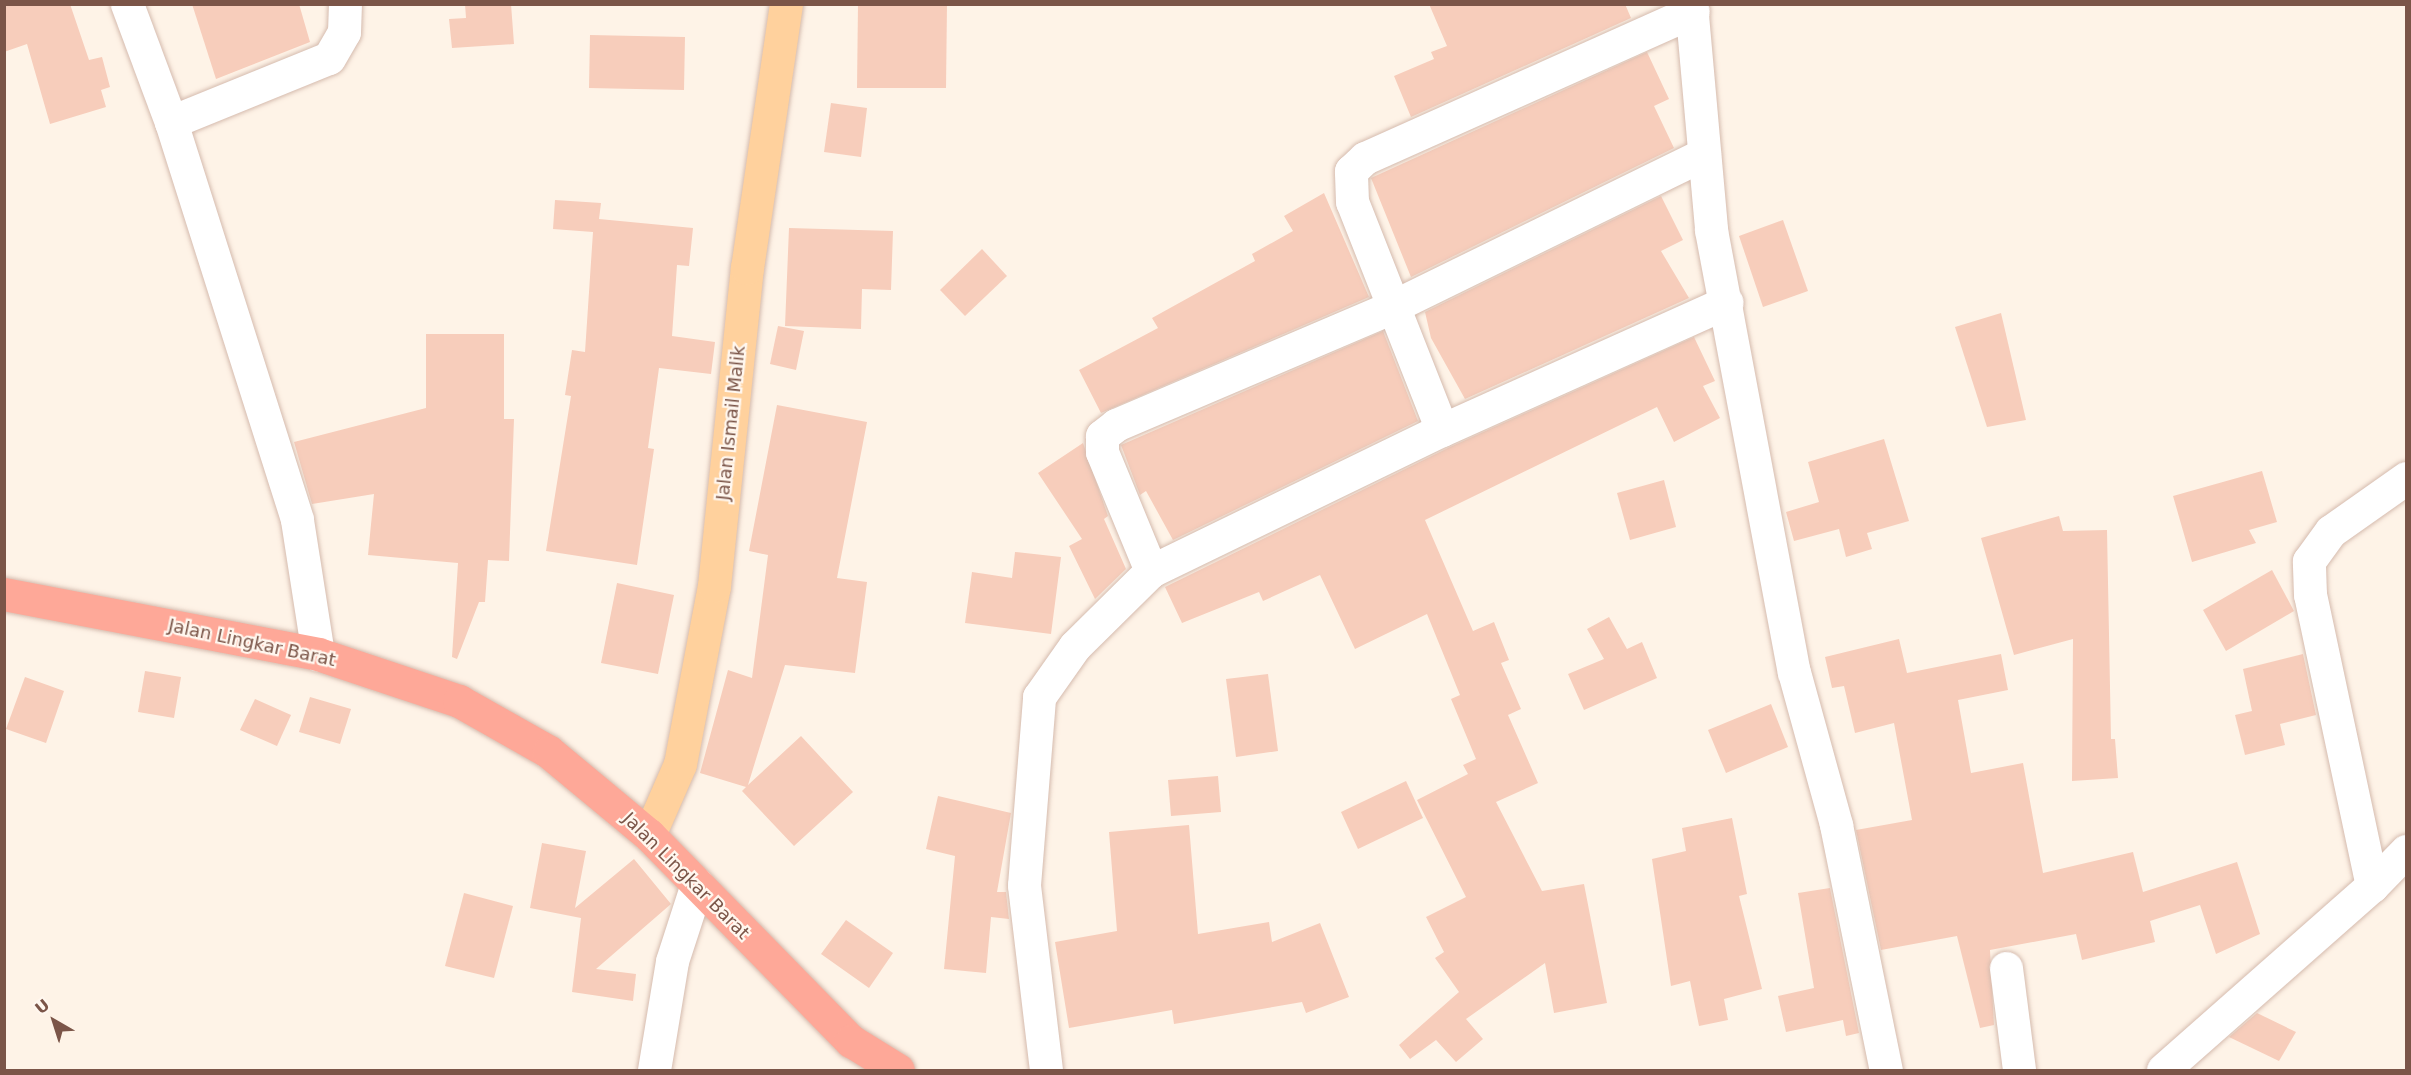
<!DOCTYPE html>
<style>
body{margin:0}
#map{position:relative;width:2411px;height:1075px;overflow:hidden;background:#fef3e7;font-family:"DejaVu Sans",sans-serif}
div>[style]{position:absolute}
.building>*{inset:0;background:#f7cdbb}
.roads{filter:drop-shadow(0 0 2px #d5bbae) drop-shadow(0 0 2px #d5bbae)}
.minor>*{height:33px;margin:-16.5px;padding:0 16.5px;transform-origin:16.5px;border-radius:16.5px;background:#fff}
.major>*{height:33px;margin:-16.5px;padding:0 16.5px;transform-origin:16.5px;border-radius:16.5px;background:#ffd19d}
.highway>*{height:33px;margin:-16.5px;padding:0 16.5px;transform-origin:16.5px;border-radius:16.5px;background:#fea898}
span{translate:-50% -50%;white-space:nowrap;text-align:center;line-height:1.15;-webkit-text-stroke:4.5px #fff7ef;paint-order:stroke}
.street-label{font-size:18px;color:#7b5548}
.frame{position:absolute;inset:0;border:6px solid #7b5548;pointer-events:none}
.north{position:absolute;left:24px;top:991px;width:60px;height:60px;-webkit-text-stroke:4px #fff7ef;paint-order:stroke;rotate:321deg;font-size:16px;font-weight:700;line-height:24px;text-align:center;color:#7b5548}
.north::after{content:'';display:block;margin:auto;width:21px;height:27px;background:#7b5548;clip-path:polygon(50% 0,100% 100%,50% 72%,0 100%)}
</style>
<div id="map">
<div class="building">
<div style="clip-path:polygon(4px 4px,70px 4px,89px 60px,102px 57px,110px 87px,101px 90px,106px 107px,50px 124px,27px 44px,4px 52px)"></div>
<div style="clip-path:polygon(192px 4px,299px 4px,310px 42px,216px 79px)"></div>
<div style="clip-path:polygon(465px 4px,511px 4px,514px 44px,452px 48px,449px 19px,466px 18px)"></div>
<div style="clip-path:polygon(858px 4px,947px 4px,946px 88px,857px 88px)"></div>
<div style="clip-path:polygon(1429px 4px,1625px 4px,1631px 18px,1411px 117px,1394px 76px,1434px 59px,1431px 52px,1447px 46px)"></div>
<div style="clip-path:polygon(590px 35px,685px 37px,684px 90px,589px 88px)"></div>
<div style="clip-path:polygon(1647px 52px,1669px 99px,1654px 106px,1674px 148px,1411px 277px,1371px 178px)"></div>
<div style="clip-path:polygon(831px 103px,867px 108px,861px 157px,824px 152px)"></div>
<div style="clip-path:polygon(1324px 193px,1369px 297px,1101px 413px,1079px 370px,1158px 328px,1152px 318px,1255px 261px,1252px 254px,1293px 231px,1284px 216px)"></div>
<div style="clip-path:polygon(1661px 196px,1683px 240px,1661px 251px,1689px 298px,1465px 399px,1431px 338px,1425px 312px)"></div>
<div style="clip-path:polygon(555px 200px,601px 203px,599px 219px,693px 228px,689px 266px,677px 265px,672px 336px,715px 342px,711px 374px,659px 368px,648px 448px,654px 449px,637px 565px,546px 551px,571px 396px,565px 395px,572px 350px,585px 352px,593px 232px,553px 229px)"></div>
<div style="clip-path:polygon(1783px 220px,1808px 291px,1763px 307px,1739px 236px)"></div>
<div style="clip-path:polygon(789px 228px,893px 231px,891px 290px,862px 289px,861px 329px,785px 326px)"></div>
<div style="clip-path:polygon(982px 249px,1007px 276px,965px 316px,940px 290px)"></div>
<div style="clip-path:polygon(2001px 313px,2026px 420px,1987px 427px,1955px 327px)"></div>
<div style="clip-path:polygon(778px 326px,804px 331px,796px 370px,770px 364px)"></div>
<div style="clip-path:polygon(1383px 331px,1418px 421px,1173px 540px,1146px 491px,1140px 495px,1121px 445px)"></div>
<div style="clip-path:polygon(426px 334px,504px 334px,504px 419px,514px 419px,509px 561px,488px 560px,485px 602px,479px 602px,457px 659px,452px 657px,458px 563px,368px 555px,374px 494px,312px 504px,294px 442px,426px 408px)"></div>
<div style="clip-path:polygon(1694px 337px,1715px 381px,1703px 386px,1720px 418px,1674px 442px,1657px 407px,1425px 520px,1473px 631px,1494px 622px,1509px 660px,1501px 663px,1521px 709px,1508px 715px,1538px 783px,1496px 802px,1542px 891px,1584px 884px,1607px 1003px,1554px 1013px,1545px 963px,1466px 1019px,1483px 1039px,1456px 1062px,1436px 1040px,1410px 1059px,1399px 1045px,1459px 992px,1435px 958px,1444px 952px,1426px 917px,1466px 897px,1417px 800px,1468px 774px,1463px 765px,1476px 759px,1451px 699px,1460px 695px,1427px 614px,1355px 649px,1320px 575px,1263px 601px,1259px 592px,1182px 623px,1165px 587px,1450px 447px)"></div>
<div style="clip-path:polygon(777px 405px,867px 422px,837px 578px,867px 582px,855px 673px,785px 665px,748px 785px,801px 736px,853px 792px,794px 846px,742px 791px,746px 787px,700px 773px,728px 670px,752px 678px,768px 555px,749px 551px)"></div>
<div style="clip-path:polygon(1884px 439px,1909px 521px,1867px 533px,1872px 549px,1846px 557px,1839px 529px,1794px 541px,1786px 512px,1819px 502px,1808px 462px)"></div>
<div style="clip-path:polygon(1083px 443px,1108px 516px,1104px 519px,1126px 569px,1095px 599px,1069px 546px,1082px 539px,1038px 473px)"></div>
<div style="clip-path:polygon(2262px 471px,2277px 522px,2249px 530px,2256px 543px,2192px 562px,2173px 496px)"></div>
<div style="clip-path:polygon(1664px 480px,1676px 527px,1630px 540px,1617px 493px)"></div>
<div style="clip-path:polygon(2059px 516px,2063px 531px,2107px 530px,2111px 739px,2115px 739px,2118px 778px,2072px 781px,2073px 639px,2014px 655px,1981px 538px)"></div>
<div style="clip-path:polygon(1015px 552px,1061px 557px,1051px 634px,965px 623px,972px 572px,1012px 578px)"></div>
<div style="clip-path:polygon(2272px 570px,2294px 611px,2226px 651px,2203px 610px)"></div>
<div style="clip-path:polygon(617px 583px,674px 595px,658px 674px,601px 663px)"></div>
<div style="clip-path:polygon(1609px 617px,1627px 649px,1642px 642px,1657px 678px,1584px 710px,1568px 674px,1604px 659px,1587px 629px)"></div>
<div style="clip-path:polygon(1899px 639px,1907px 673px,2001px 654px,2008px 690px,1958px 700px,1971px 773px,2023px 763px,2043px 873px,2133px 852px,2143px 892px,2237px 862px,2260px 934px,2216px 954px,2200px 905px,2150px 921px,2155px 942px,2082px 960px,2076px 934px,1990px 950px,1994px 1025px,1980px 1028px,1957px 936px,1881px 950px,1856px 830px,1912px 820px,1894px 723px,1855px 733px,1844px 686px,1832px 688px,1825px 657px)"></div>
<div style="clip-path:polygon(2303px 654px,2316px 715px,2280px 724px,2285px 745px,2245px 755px,2235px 715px,2252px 711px,2243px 669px)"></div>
<div style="clip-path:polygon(145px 671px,181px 677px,174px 718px,138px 712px)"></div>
<div style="clip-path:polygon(1268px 674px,1278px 751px,1236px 757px,1226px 679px)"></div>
<div style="clip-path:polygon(25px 677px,64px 691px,46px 743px,6px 729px)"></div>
<div style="clip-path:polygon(310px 697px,351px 709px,340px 744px,299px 732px)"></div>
<div style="clip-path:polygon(255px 699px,291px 715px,277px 746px,240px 730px)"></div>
<div style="clip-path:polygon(1771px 704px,1788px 747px,1726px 773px,1708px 730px)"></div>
<div style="clip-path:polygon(1218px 776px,1221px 812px,1171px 816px,1168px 780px)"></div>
<div style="clip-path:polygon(1406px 781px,1423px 818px,1358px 849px,1341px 812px)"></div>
<div style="clip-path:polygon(938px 796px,1011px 813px,997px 892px,1006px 892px,1009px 919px,991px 917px,986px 973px,944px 969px,955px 856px,926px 849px)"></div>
<div style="clip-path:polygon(1732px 818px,1747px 894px,1739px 896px,1762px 989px,1724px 999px,1728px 1020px,1699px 1026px,1690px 981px,1671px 986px,1652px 859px,1686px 851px,1682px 828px)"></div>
<div style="clip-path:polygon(1189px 825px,1198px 934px,1269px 922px,1272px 942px,1320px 923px,1349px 997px,1306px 1013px,1302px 1002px,1174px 1024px,1172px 1010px,1069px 1028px,1055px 942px,1117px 931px,1109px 832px)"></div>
<div style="clip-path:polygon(542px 843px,586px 851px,575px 908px,634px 859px,671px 904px,596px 969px,636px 974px,633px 1001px,572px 992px,581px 918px,530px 908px)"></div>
<div style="clip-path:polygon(1830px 888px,1859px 1033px,1846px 1036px,1843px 1020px,1786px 1032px,1778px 996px,1814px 988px,1798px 893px)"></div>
<div style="clip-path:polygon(464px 893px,513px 906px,494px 978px,445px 966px)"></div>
<div style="clip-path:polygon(846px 920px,893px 953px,869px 988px,821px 954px)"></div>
<div style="clip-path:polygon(2257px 1013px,2296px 1032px,2279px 1061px,2229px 1037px)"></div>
</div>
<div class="roads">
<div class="minor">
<div style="left:127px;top:4px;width:126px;rotate:69.6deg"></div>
<div style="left:171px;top:122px;width:417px;rotate:72.4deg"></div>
<div style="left:297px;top:520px;width:136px;rotate:81.1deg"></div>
<div style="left:1691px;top:4px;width:227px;rotate:84.9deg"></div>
<div style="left:1711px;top:230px;width:450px;rotate:79.4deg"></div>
<div style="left:1794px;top:672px;width:159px;rotate:74.6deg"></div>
<div style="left:1836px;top:825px;width:250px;rotate:78.5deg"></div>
<div style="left:171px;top:122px;width:170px;rotate:-22.1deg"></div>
<div style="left:329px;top:58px;width:30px;rotate:-60deg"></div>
<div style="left:344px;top:32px;width:28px;rotate:-88deg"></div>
<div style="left:1704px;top:154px;width:350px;rotate:153.9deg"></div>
<div style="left:1390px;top:308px;width:298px;rotate:156.9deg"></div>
<div style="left:1116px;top:425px;width:18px;rotate:142deg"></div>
<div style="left:1102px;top:436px;width:16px;rotate:90deg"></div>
<div style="left:1102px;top:452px;width:129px;rotate:67.6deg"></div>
<div style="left:1151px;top:571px;width:323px;rotate:-25.9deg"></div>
<div style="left:1442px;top:430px;width:312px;rotate:-24.2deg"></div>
<div style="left:1442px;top:430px;width:245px;rotate:-111.5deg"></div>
<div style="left:1352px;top:202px;width:31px;rotate:-92deg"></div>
<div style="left:1351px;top:171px;width:19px;rotate:-43deg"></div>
<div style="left:1365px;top:158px;width:359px;rotate:-24.1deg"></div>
<div style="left:2372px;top:886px;width:49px;rotate:-45.8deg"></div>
<div style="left:2006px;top:968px;width:103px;rotate:82.7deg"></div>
<div style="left:654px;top:1070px;width:110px;rotate:-80.6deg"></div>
<div style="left:672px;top:961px;width:81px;rotate:-72deg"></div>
<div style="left:1046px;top:1070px;width:186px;rotate:-96.8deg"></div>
<div style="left:1024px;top:885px;width:189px;rotate:-85.4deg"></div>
<div style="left:1039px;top:697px;width:62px;rotate:-54.8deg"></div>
<div style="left:1075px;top:646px;width:107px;rotate:-44.6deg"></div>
<div style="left:2163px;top:1070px;width:278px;rotate:-41.4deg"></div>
<div style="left:2372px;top:886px;width:298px;rotate:-102deg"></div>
<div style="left:2310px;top:595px;width:34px;rotate:-92deg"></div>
<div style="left:2309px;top:561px;width:37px;rotate:-54deg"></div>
<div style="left:2331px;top:531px;width:92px;rotate:-35.2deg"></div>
</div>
<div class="major">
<div style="left:649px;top:835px;width:77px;rotate:-66.4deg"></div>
<div style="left:680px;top:764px;width:181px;rotate:-79.2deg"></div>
<div style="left:714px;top:586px;width:320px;rotate:-84.1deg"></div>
<div style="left:747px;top:268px;width:267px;rotate:-81.6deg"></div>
</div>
<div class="highway">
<div style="left:4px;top:594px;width:320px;rotate:10.8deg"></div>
<div style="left:318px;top:654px;width:149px;rotate:18.4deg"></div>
<div style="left:459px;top:701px;width:103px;rotate:29.5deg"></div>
<div style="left:549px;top:752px;width:130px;rotate:39.7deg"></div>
<div style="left:649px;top:835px;width:289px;rotate:45.6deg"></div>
<div style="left:851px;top:1041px;width:55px;rotate:31.7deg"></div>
</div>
</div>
<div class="street-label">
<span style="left:731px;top:423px;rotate:-84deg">Jalan Ismail Malik</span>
<span style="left:252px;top:643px;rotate:12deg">Jalan Lingkar Barat</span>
<span style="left:686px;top:876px;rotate:45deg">Jalan Lingkar Barat</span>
</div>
<div class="frame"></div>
<div class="north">U</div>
</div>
